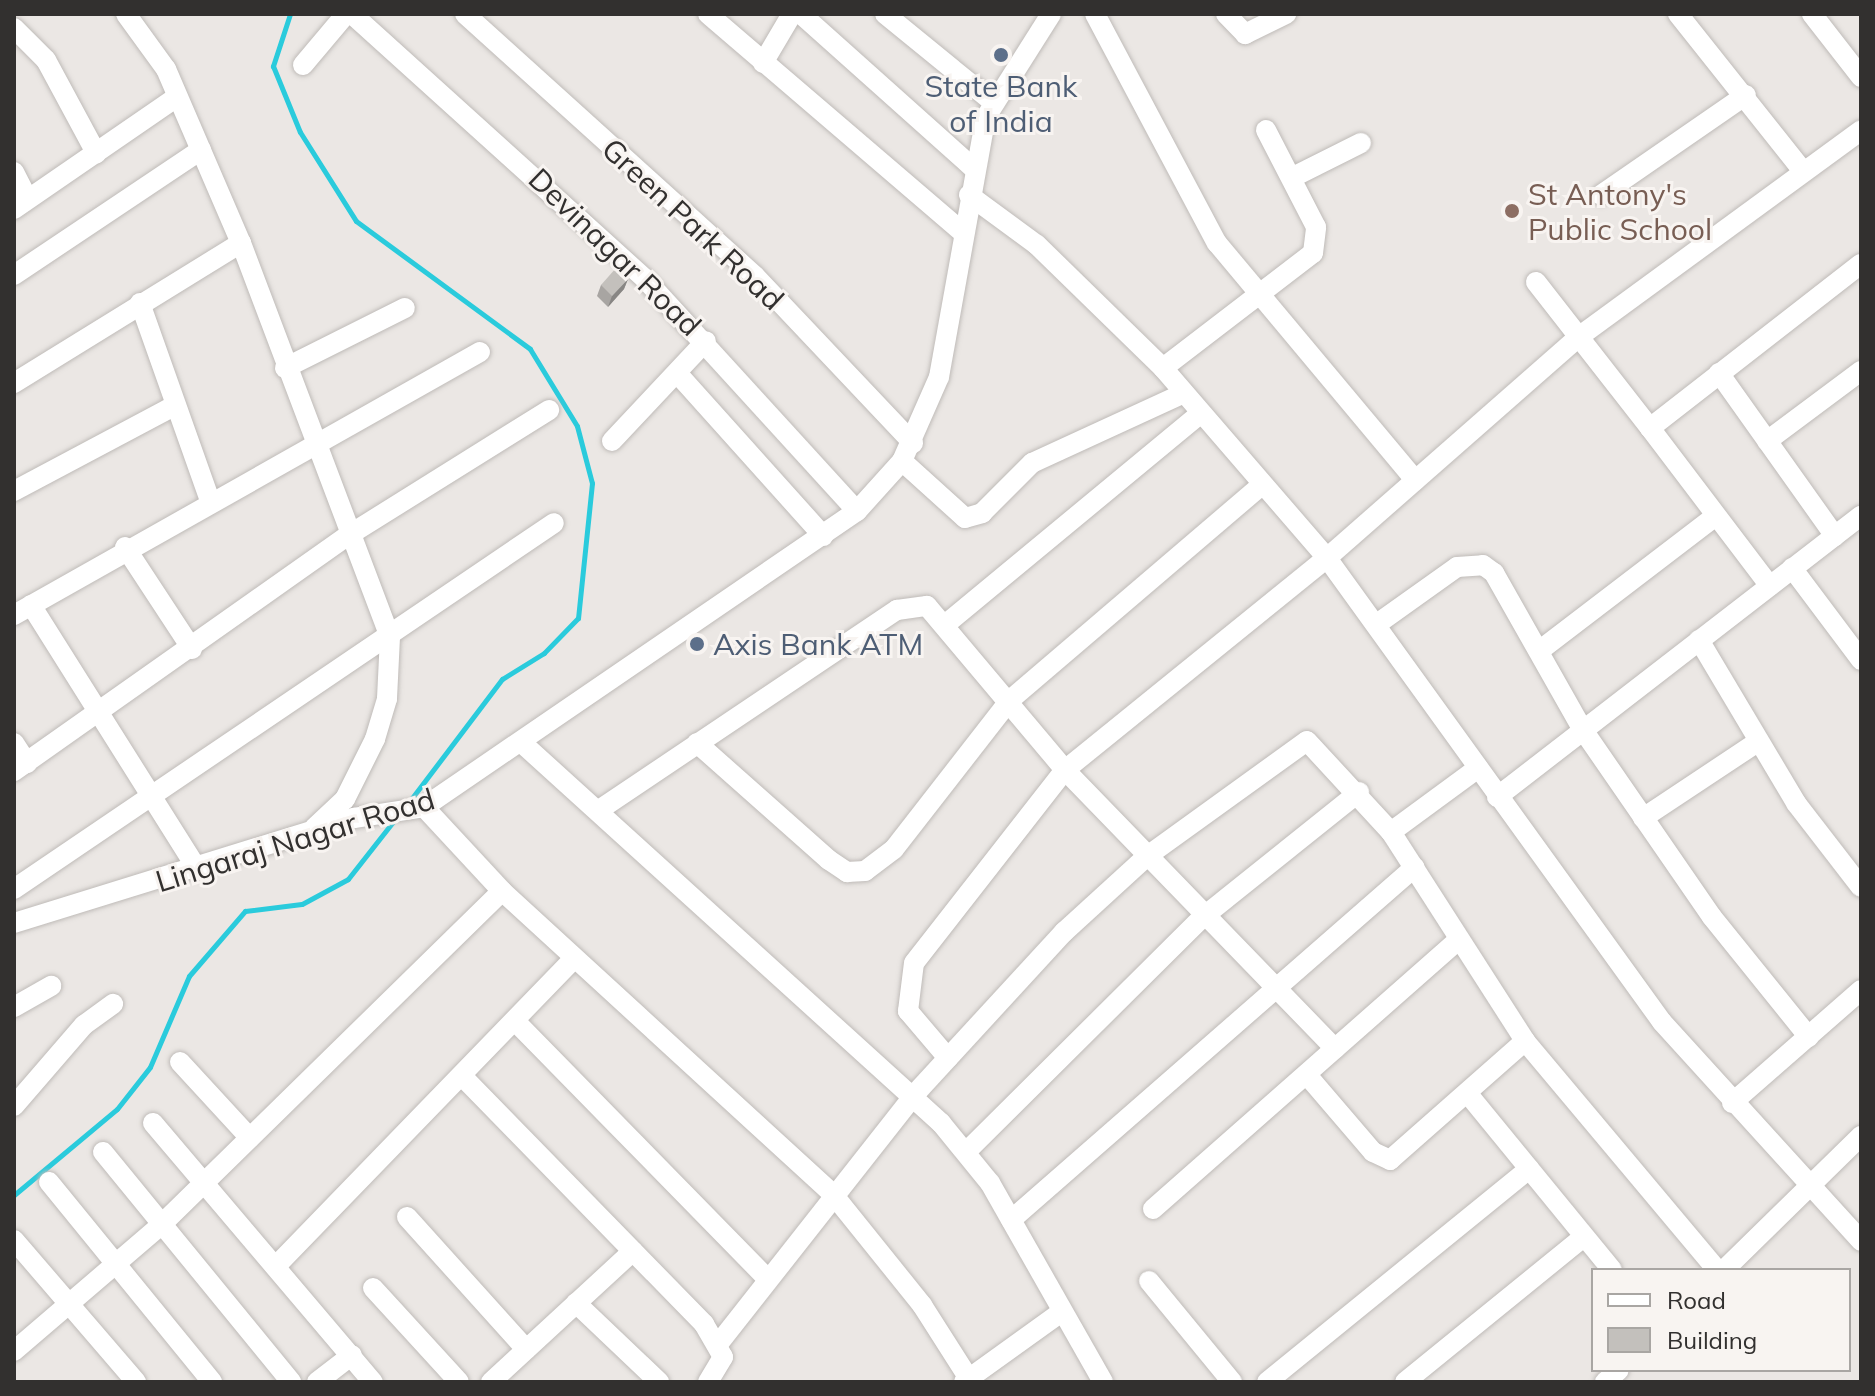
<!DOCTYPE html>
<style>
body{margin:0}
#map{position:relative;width:1875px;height:1396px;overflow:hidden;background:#ebe7e4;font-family:Mulish,sans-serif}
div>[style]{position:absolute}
.stream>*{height:5px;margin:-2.5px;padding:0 2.5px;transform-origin:2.5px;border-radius:2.5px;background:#2acbdc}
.roads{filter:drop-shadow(0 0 2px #bfbbb8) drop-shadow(0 0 2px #bfbbb8)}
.minor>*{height:20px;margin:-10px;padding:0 10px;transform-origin:10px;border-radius:10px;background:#fff}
.wall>*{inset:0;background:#a8a5a2}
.shaded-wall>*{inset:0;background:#888684}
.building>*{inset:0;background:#c3c0bc}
.dots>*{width:22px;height:22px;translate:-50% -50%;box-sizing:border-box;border:4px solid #f8f4f1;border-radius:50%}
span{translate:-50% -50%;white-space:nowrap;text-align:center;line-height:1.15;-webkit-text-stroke:6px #f8f4f1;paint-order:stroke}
.service-label{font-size:30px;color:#4e5e75}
.left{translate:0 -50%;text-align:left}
.education-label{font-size:30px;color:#785e54}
.street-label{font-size:30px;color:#32302f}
.frame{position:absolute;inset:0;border:16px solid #32302f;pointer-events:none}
.legend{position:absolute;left:1591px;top:1268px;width:260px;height:104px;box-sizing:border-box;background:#f8f4f1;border:2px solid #a9a6a3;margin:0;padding:10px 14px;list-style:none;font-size:24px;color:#32302f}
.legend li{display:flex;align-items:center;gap:16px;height:40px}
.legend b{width:40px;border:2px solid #a9a6a3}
</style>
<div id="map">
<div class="stream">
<div style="left:290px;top:14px;width:55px;rotate:108.1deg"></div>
<div style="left:273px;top:66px;width:71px;rotate:67.8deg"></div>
<div style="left:300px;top:132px;width:105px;rotate:57.8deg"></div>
<div style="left:356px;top:221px;width:216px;rotate:36.3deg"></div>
<div style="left:530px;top:349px;width:90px;rotate:58.6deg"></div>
<div style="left:577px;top:426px;width:59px;rotate:75.3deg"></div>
<div style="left:592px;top:483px;width:136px;rotate:95.9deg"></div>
<div style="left:578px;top:618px;width:49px;rotate:134.2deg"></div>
<div style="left:544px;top:653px;width:49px;rotate:148.2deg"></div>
<div style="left:502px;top:679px;width:154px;rotate:127.1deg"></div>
<div style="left:14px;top:1195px;width:134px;rotate:-39.9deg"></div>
<div style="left:117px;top:1109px;width:53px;rotate:-51.8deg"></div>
<div style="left:150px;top:1067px;width:99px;rotate:-66.8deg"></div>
<div style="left:189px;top:976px;width:86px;rotate:-49.3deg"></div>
<div style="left:245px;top:911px;width:57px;rotate:-7deg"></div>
<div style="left:302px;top:904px;width:52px;rotate:-28.5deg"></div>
<div style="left:348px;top:879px;width:76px;rotate:-51.9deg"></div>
</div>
<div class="roads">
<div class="minor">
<div style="left:126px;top:14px;width:68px;rotate:54deg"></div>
<div style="left:166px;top:69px;width:189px;rotate:66.7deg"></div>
<div style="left:241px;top:243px;width:421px;rotate:69.3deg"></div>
<div style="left:390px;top:637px;width:62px;rotate:92.8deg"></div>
<div style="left:387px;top:699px;width:42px;rotate:106.7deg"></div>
<div style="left:375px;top:739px;width:67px;rotate:116.6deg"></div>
<div style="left:345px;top:799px;width:42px;rotate:136.9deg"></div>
<div style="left:352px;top:14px;width:395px;rotate:42.1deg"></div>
<div style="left:645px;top:279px;width:314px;rotate:47.6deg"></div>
<div style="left:465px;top:14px;width:391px;rotate:42.1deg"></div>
<div style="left:755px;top:276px;width:230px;rotate:46.6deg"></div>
<div style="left:708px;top:14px;width:332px;rotate:40.6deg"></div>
<div style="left:801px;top:14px;width:231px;rotate:41.8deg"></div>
<div style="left:885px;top:14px;width:139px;rotate:39.2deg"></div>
<div style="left:1095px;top:14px;width:259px;rotate:62deg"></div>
<div style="left:1217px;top:243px;width:309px;rotate:50.1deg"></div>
<div style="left:1226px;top:14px;width:28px;rotate:46deg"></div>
<div style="left:1245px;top:34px;width:46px;rotate:-26deg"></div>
<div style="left:1678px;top:14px;width:199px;rotate:51.5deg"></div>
<div style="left:1812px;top:14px;width:80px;rotate:52.1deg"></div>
<div style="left:14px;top:28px;width:45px;rotate:45deg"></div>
<div style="left:46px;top:60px;width:106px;rotate:61.7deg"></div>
<div style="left:763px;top:63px;width:57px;rotate:-59.4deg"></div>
<div style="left:303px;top:65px;width:67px;rotate:-49.9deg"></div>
<div style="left:14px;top:172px;width:30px;rotate:63deg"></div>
<div style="left:1293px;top:177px;width:76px;rotate:-26.6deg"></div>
<div style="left:969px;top:195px;width:84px;rotate:36.3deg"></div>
<div style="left:1037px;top:245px;width:176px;rotate:44.3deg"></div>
<div style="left:1163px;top:368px;width:251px;rotate:49.2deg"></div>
<div style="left:1327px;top:558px;width:572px;rotate:54.17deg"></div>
<div style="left:1662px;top:1022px;width:296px;rotate:47.7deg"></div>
<div style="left:1601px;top:195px;width:176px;rotate:-34.6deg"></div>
<div style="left:14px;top:209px;width:198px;rotate:-34.5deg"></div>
<div style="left:14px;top:275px;width:225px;rotate:-33.8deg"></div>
<div style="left:1536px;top:282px;width:185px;rotate:52deg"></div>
<div style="left:1650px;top:428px;width:267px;rotate:-37.9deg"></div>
<div style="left:140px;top:303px;width:210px;rotate:70.5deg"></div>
<div style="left:285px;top:368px;width:134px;rotate:-26.6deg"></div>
<div style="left:1163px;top:368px;width:189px;rotate:-37.5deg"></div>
<div style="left:1313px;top:253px;width:26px;rotate:-83deg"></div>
<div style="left:1316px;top:227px;width:109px;rotate:-117.3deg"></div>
<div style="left:677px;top:373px;width:219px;rotate:48.1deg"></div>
<div style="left:1719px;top:373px;width:200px;rotate:54.6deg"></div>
<div style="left:14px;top:383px;width:267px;rotate:-31.7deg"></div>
<div style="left:1650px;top:428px;width:198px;rotate:52.8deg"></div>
<div style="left:612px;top:441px;width:137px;rotate:-46.8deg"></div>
<div style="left:1767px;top:441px;width:117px;rotate:-36.7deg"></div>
<div style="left:902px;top:461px;width:85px;rotate:42.1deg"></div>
<div style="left:965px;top:518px;width:18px;rotate:-16deg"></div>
<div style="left:982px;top:513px;width:71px;rotate:-45deg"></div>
<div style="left:1032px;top:463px;width:167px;rotate:-24.7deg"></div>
<div style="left:14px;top:491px;width:183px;rotate:-28deg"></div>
<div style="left:125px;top:547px;width:122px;rotate:56.7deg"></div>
<div style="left:1792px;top:568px;width:115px;rotate:53.1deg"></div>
<div style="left:31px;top:605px;width:313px;rotate:57.8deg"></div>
<div style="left:14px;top:615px;width:535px;rotate:-29.44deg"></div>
<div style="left:946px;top:624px;width:331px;rotate:-39.6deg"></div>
<div style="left:1377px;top:624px;width:98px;rotate:-35.5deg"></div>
<div style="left:1457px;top:567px;width:26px;rotate:-4deg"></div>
<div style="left:1483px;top:565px;width:14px;rotate:36deg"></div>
<div style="left:1494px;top:573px;width:180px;rotate:60.5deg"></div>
<div style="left:1583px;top:730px;width:227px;rotate:55.4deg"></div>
<div style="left:1712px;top:917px;width:154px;rotate:51.1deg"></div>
<div style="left:1699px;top:640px;width:190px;rotate:59.2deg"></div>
<div style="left:1796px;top:803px;width:106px;rotate:52.3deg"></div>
<div style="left:1539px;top:651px;width:219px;rotate:-37.4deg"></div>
<div style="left:14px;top:743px;width:24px;rotate:57deg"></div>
<div style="left:522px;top:743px;width:566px;rotate:42.21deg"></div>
<div style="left:941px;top:1123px;width:77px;rotate:50.8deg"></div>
<div style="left:990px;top:1183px;width:229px;rotate:60.4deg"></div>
<div style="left:697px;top:743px;width:176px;rotate:41.6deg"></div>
<div style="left:829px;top:860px;width:22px;rotate:34deg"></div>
<div style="left:847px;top:872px;width:18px;rotate:-3deg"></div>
<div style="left:865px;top:871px;width:36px;rotate:-37deg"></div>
<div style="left:894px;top:849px;width:189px;rotate:-52.1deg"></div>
<div style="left:1010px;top:700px;width:330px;rotate:-40.5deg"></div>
<div style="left:14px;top:771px;width:410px;rotate:-35.2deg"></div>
<div style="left:349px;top:535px;width:236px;rotate:-32deg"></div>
<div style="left:1497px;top:797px;width:460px;rotate:-37.7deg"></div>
<div style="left:424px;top:807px;width:115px;rotate:47.1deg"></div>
<div style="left:502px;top:891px;width:447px;rotate:42.5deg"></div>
<div style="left:832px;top:1193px;width:144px;rotate:51.2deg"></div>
<div style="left:922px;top:1305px;width:91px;rotate:57.5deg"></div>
<div style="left:599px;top:810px;width:359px;rotate:-33.9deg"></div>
<div style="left:897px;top:610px;width:30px;rotate:-8deg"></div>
<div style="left:927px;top:606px;width:214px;rotate:49.9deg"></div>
<div style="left:1065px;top:770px;width:388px;rotate:45.9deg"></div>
<div style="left:1643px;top:818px;width:139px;rotate:-33.6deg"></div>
<div style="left:1391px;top:832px;width:108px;rotate:-36.3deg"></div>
<div style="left:14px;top:889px;width:652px;rotate:-34.13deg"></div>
<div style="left:14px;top:923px;width:356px;rotate:-17.2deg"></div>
<div style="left:354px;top:818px;width:71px;rotate:-8.9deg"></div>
<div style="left:424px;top:807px;width:525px;rotate:-34.36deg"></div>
<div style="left:857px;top:511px;width:67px;rotate:-48deg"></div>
<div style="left:902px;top:461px;width:92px;rotate:-66.2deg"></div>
<div style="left:939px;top:377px;width:264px;rotate:-79.8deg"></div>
<div style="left:986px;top:117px;width:122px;rotate:-57.7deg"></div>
<div style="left:14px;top:1007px;width:43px;rotate:-29.6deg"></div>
<div style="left:515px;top:1021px;width:360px;rotate:45.6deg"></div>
<div style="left:948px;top:1058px;width:62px;rotate:-130.4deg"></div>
<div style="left:908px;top:1011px;width:48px;rotate:-82.9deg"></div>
<div style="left:914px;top:963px;width:245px;rotate:-52deg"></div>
<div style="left:1065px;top:770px;width:337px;rotate:-39deg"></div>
<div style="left:1327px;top:558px;width:337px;rotate:-41.3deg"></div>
<div style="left:1580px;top:336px;width:348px;rotate:-36.2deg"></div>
<div style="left:180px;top:1062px;width:103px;rotate:47.4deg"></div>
<div style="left:1307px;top:1075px;width:101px;rotate:49.4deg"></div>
<div style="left:1373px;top:1152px;width:19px;rotate:25deg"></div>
<div style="left:1390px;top:1160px;width:180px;rotate:-41.4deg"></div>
<div style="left:462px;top:1076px;width:347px;rotate:45.7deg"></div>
<div style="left:704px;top:1324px;width:38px;rotate:60deg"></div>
<div style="left:723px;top:1357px;width:29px;rotate:121deg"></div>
<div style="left:1468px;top:1094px;width:227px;rotate:50.7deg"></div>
<div style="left:1732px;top:1103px;width:171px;rotate:-41.2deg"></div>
<div style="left:14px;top:1106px;width:107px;rotate:-49.2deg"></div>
<div style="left:84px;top:1025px;width:36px;rotate:-36deg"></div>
<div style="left:153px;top:1123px;width:340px;rotate:49.7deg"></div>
<div style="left:103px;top:1152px;width:297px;rotate:50.7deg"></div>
<div style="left:966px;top:1152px;width:334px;rotate:-44.8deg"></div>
<div style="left:1203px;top:917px;width:200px;rotate:-38.7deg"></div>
<div style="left:49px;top:1182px;width:258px;rotate:50.8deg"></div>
<div style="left:1153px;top:1209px;width:408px;rotate:-41.4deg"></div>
<div style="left:407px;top:1217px;width:178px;rotate:48deg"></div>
<div style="left:1011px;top:1220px;width:536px;rotate:-41.15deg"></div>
<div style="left:14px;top:1240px;width:187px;rotate:49.3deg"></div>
<div style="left:278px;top:1264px;width:425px;rotate:-45.9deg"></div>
<div style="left:1724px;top:1270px;width:192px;rotate:-44.4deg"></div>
<div style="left:1149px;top:1281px;width:131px;rotate:50.6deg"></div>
<div style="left:373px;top:1288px;width:127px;rotate:47.5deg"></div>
<div style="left:576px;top:1303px;width:115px;rotate:43.6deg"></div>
<div style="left:719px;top:1343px;width:315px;rotate:-51.8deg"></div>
<div style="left:914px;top:1095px;width:222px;rotate:-47.4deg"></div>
<div style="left:1064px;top:932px;width:111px;rotate:-42.4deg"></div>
<div style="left:1146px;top:857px;width:198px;rotate:-35.8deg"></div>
<div style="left:1307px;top:741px;width:124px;rotate:47.3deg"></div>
<div style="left:1391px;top:832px;width:248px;rotate:57.3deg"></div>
<div style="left:1525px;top:1041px;width:299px;rotate:50deg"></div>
<div style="left:14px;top:1351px;width:194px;rotate:-40.6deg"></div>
<div style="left:161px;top:1225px;width:477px;rotate:-44.4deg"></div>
<div style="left:317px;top:1382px;width:44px;rotate:-37.6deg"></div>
<div style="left:491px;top:1382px;width:193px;rotate:-42.7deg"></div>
<div style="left:964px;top:1382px;width:118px;rotate:-35.7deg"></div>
<div style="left:1267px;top:1382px;width:338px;rotate:-39.1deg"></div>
<div style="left:1405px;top:1382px;width:228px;rotate:-39.1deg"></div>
<div style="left:1605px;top:1382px;width:18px;rotate:-41deg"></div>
</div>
</div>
<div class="wall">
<div style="clip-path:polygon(628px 279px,624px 289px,608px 307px,597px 296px,601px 285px)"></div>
</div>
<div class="shaded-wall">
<div style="clip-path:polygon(628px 279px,624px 289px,608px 307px,612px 296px)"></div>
</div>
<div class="building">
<div style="clip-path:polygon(616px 268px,628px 279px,612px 296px,601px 285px)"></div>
</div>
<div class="dots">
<div style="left:1001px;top:55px;background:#5c6f8a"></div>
<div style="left:1512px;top:211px;background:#8d6e63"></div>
<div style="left:697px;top:644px;background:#5c6f8a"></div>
</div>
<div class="service-label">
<span style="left:1001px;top:103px">State Bank<br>of India</span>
<span class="left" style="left:713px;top:644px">Axis Bank ATM</span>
</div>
<div class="education-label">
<span class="left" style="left:1528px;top:211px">St Antony's<br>Public School</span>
</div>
<div class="street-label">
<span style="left:693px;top:224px;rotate:43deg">Green Park Road</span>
<span style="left:615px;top:252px;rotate:44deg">Devinagar Road</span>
<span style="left:295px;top:840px;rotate:-17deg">Lingaraj Nagar Road</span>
</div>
<div class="frame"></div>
<ul class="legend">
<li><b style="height:10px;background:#fff"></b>Road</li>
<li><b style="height:22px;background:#c3c0bc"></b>Building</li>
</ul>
</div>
